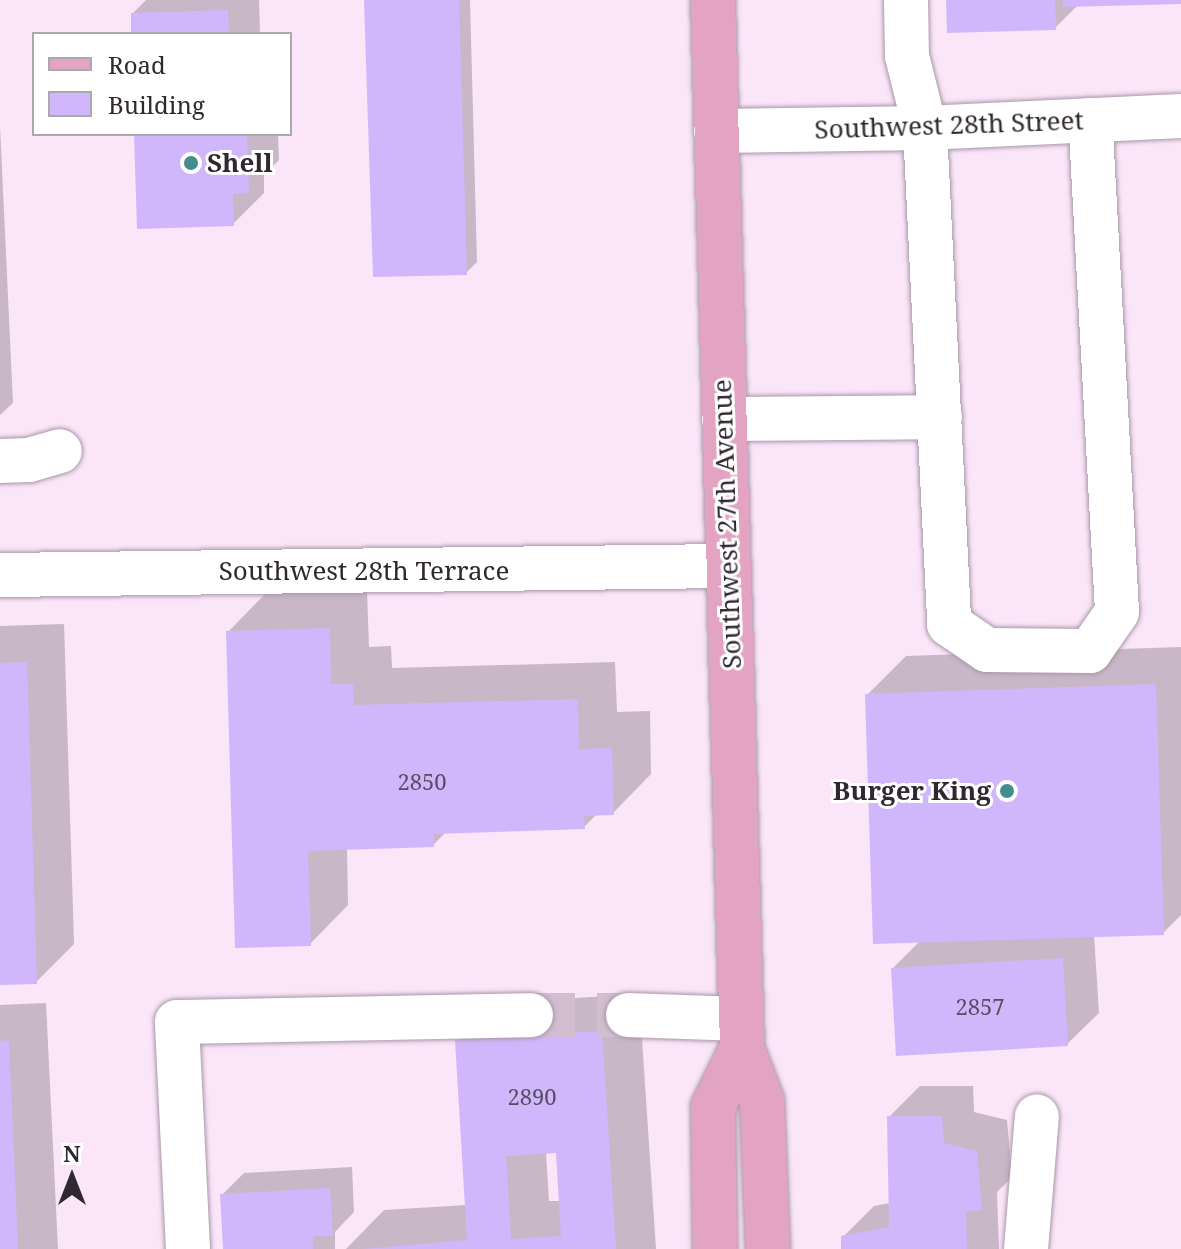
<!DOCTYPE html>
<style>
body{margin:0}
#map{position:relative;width:1181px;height:1249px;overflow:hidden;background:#fae5f9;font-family:"Noto Serif",serif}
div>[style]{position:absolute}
.shadow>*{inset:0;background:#0003}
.building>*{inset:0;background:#d0b7fb}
.minor-tunnel>*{height:44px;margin-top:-22px;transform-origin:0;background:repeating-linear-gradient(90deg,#d1bfd1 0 44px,transparent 0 66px)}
.roads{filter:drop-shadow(0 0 2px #aa97aa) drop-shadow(0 0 2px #aa97aa)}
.minor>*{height:44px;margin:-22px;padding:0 22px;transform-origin:22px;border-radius:22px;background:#fff}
.major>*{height:44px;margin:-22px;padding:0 22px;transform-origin:22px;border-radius:22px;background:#e3a3c2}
.dots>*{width:22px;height:22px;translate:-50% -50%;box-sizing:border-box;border:4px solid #fff;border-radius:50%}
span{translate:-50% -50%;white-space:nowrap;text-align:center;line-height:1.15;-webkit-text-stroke:6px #fff;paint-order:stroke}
.number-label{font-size:22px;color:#574c62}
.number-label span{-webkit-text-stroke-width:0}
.street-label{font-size:26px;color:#2f282f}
.poi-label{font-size:26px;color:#2f282f;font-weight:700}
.left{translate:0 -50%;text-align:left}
.right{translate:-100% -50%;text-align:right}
.legend{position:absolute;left:32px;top:32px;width:260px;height:104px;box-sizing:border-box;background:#fff;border:2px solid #aca9ac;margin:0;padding:10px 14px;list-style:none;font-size:24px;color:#2f282f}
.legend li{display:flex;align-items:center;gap:16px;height:40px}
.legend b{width:40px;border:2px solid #aca9ac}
.north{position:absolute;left:32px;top:1137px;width:80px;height:80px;-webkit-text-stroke:6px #fff;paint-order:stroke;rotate:0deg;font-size:22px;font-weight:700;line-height:32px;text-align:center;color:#2f282f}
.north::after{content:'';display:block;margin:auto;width:28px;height:36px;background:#2f282f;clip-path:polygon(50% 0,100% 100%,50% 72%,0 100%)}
</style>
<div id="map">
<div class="shadow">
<div style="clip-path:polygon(146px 0,259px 0,260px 34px,133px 34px,133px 13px)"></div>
<div style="clip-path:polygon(366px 0,470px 0,477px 262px,466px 273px)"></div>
<div style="clip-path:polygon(948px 0,1181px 0,1181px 2px,1078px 5px,1055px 28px)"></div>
<div style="clip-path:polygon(0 126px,13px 403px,0 415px)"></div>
<div style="clip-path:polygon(136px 134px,278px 134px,279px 160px,264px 175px,264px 193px,233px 224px)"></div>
<div style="clip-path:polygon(367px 591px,369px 647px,391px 646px,392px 668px,615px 662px,617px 712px,650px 711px,651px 774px,613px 813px,598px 813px,584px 827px,447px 831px,433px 845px,347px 848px,348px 905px,310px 944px,228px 632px,266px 593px)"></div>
<div style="clip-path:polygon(64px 624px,74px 944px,36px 982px,0 983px,0 626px)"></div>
<div style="clip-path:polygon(1181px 647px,1181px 915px,1163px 933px,1094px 935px,1099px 1013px,1067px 1044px,893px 968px,921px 940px,868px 694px,906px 656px)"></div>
<div style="clip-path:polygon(evenodd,639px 994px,656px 1249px,346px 1249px,384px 1210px,467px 1205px,457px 1041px,495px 1003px,639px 994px,558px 1151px,561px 1201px,549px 1201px,546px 1152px,558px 1151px)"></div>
<div style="clip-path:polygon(46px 1003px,58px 1249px,0 1249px,0 1005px)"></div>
<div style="clip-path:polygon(920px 1086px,973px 1086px,974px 1112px,1007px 1120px,1012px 1177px,997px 1192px,999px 1249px,843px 1249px,843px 1237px,874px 1206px,890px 1203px,889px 1117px)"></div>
<div style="clip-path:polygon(352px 1167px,354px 1212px,335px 1232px,335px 1249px,225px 1249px,222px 1195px,244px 1173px)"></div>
</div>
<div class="building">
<div style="clip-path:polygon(364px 0,459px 0,467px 275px,373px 277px)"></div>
<div style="clip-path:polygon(946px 0,1055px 0,1056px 30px,947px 33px)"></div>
<div style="clip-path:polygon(1063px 0,1181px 0,1181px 4px,1063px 7px)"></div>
<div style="clip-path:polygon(228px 10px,229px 34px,131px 34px,131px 13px)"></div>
<div style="clip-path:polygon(134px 134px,247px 134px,249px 193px,233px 194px,234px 226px,137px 229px)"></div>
<div style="clip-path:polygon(330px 628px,331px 684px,353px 684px,354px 705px,578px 699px,579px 749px,612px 748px,614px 815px,584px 816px,585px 829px,434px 834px,434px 847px,308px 851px,311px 946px,235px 948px,226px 631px)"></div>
<div style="clip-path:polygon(27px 662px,37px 984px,0 985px,0 663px)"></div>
<div style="clip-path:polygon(1156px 684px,1164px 935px,873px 944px,865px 694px)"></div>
<div style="clip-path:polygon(1063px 958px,1068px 1046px,896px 1056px,891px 968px)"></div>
<div style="clip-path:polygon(evenodd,602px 1031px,616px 1249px,363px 1249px,467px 1240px,455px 1040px,602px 1031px,556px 1153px,561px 1236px,511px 1239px,506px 1156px,556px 1153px)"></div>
<div style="clip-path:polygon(9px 1040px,18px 1249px,0 1249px,0 1041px)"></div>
<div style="clip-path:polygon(887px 1116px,942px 1116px,944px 1143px,977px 1151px,982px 1210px,966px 1212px,967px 1249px,841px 1249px,841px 1236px,889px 1227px)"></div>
<div style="clip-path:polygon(330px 1188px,333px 1236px,313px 1236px,313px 1249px,223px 1249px,220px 1194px)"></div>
</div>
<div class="minor-tunnel">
<div style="left:531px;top:1015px;width:97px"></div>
</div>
<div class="roads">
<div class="minor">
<div style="left:906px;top:0;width:56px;rotate:89deg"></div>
<div style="left:907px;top:56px;width:74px;rotate:76deg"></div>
<div style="left:925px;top:128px;width:497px;rotate:87.2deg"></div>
<div style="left:949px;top:624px;width:46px;rotate:34.4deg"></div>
<div style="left:987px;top:650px;width:103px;rotate:0.6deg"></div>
<div style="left:1090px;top:651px;width:47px;rotate:-55.3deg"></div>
<div style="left:1117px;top:612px;width:493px;rotate:-93.1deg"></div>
<div style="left:716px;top:131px;width:209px;rotate:-0.8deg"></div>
<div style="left:925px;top:128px;width:256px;rotate:-2.7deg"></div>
<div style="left:724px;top:419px;width:216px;rotate:-0.5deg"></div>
<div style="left:0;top:461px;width:29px;rotate:-2deg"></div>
<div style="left:29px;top:460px;width:32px;rotate:-16deg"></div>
<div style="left:0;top:575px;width:729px;rotate:-0.71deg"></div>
<div style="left:628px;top:1015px;width:113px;rotate:2deg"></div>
<div style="left:188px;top:1249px;width:227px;rotate:-92.8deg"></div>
<div style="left:177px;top:1022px;width:354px;rotate:-1.1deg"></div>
<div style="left:1026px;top:1249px;width:133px;rotate:-85.3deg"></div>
</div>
<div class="major">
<div style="left:713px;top:0;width:1048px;rotate:88.41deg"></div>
<div style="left:742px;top:1048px;width:57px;rotate:69.3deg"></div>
<div style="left:762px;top:1101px;width:148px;rotate:87.7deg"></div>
<div style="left:715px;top:1249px;width:142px;rotate:-90.8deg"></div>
<div style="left:713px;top:1107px;width:66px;rotate:-63.8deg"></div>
</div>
</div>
<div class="dots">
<div style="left:191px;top:163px;background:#458c91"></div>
<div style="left:1007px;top:791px;background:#458c91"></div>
</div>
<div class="number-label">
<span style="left:422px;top:782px">2850</span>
<span style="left:980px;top:1007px">2857</span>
<span style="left:532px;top:1097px">2890</span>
</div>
<div class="street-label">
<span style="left:949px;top:125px;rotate:-2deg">Southwest 28th Street</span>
<span style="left:727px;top:524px;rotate:-92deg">Southwest 27th Avenue</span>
<span style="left:364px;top:571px">Southwest 28th Terrace</span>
</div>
<div class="poi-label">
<span class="left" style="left:207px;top:163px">Shell</span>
<span class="right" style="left:991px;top:791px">Burger King</span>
</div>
<ul class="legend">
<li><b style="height:10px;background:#e3a3c2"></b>Road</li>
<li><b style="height:22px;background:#d0b7fb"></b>Building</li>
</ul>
<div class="north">N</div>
</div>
